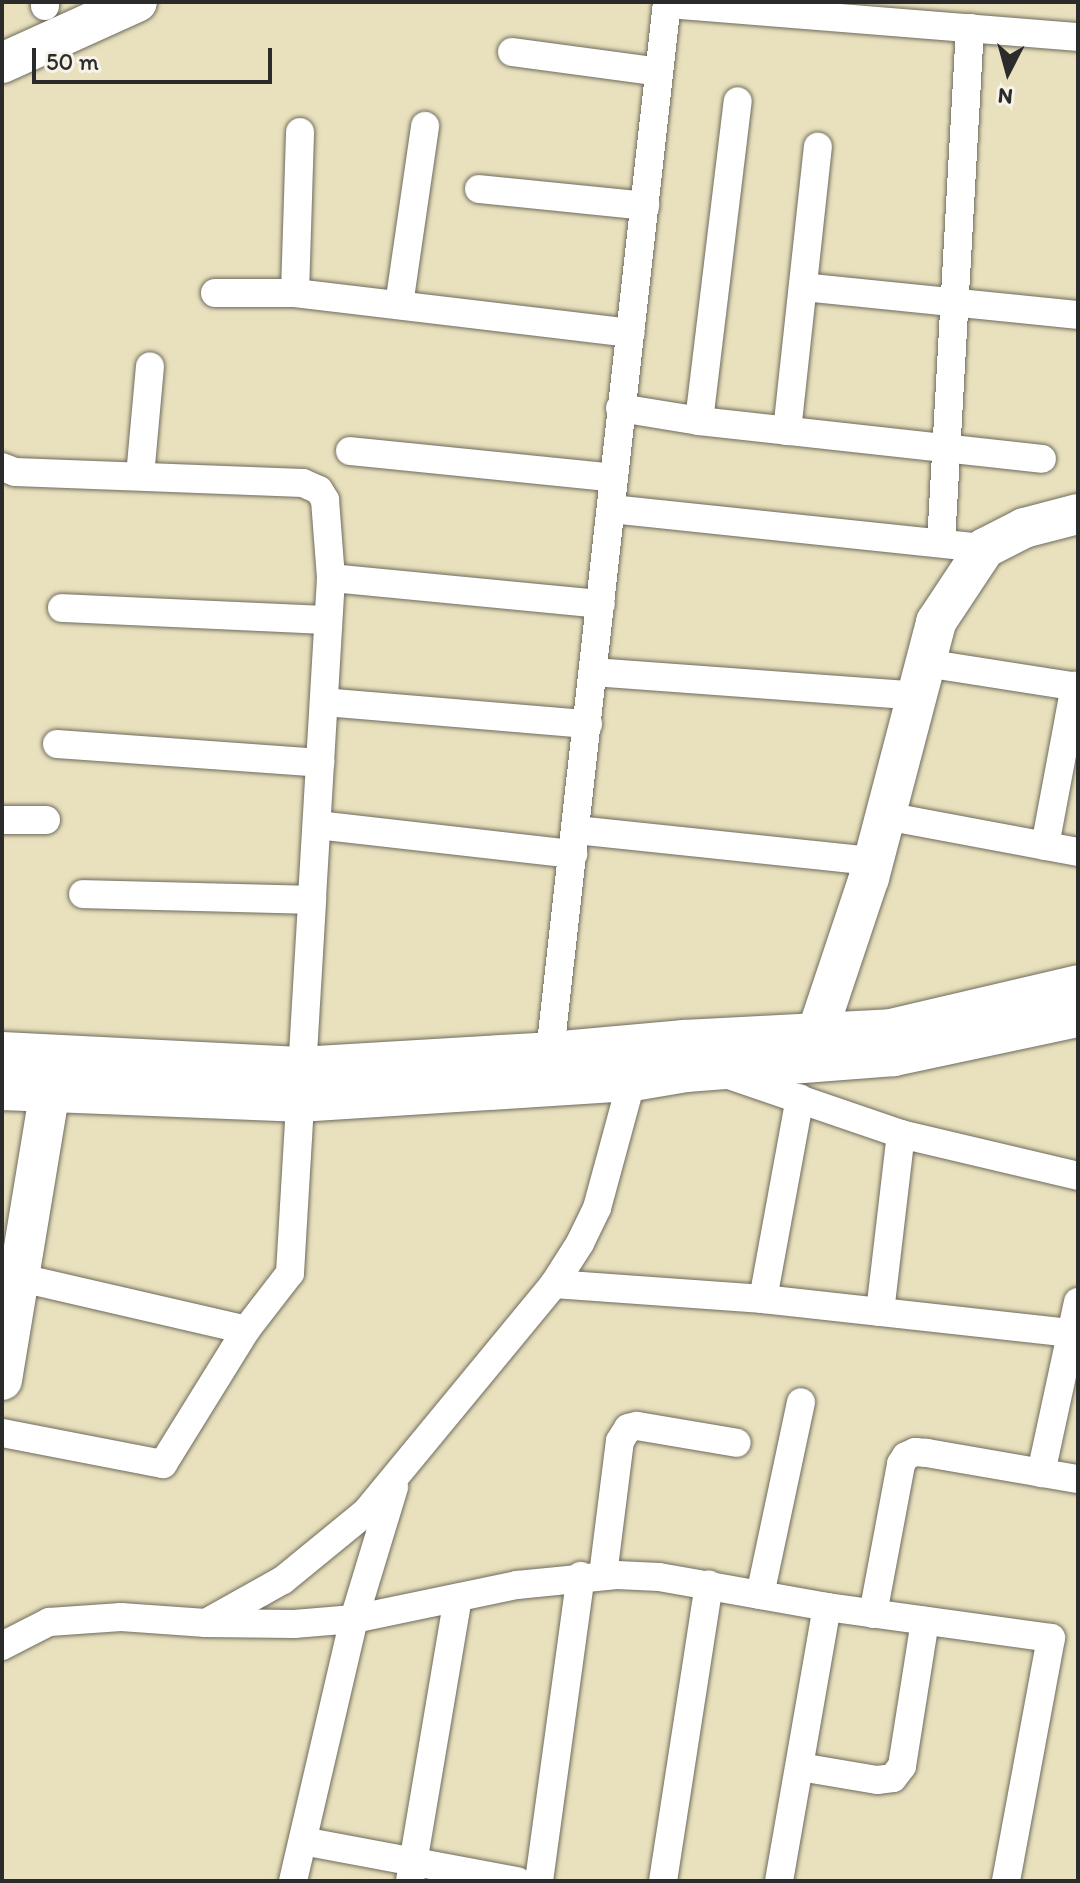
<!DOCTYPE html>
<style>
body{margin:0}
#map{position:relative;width:1080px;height:1883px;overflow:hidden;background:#e9e1bd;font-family:Itim,sans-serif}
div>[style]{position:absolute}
.roads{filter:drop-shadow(0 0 2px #6e6b5e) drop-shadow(0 0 2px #6e6b5e)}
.street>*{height:28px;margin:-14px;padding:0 14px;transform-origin:14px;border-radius:14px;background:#fff}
.secondary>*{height:40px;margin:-20px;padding:0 20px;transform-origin:20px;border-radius:20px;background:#fff}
span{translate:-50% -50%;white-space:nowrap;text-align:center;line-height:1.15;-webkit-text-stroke:6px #f7f3e8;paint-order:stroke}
.frame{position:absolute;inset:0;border:4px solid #2b2b2b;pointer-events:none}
.north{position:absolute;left:968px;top:32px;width:80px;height:80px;-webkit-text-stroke:6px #f7f3e8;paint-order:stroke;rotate:186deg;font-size:22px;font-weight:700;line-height:32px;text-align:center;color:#2b2b2b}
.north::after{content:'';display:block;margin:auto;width:28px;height:36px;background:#2b2b2b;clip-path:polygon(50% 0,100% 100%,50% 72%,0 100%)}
.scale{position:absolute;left:32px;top:48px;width:240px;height:36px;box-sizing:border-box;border:4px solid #2b2b2b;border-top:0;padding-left:10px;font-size:24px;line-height:28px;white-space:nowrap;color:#2b2b2b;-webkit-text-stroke:6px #f7f3e8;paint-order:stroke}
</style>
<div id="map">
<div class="roads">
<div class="street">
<div style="left:667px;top:4px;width:412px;rotate:4.6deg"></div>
<div style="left:45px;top:6px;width:4px;rotate:-90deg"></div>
<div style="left:512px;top:52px;width:148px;rotate:7.7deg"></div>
<div style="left:479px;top:189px;width:167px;rotate:5.8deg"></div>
<div style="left:803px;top:287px;width:276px;rotate:5.8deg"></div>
<div style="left:215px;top:293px;width:80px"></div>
<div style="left:295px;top:293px;width:338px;rotate:6.8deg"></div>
<div style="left:295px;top:293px;width:161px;rotate:-88.2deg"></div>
<div style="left:399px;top:305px;width:181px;rotate:-81.7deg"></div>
<div style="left:620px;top:408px;width:80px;rotate:9.3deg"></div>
<div style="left:699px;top:421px;width:345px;rotate:6.3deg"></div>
<div style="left:699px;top:421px;width:322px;rotate:-83.1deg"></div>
<div style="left:787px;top:431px;width:286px;rotate:-83.8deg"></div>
<div style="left:350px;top:451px;width:265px;rotate:5.8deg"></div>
<div style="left:2px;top:467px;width:14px;rotate:21deg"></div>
<div style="left:15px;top:472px;width:288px;rotate:2.2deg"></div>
<div style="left:303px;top:483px;width:17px;rotate:24deg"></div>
<div style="left:319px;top:490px;width:12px;rotate:59deg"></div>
<div style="left:325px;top:500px;width:78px;rotate:85.6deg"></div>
<div style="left:331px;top:578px;width:323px;rotate:93.4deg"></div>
<div style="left:140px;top:476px;width:110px;rotate:-84.8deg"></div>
<div style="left:611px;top:509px;width:376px;rotate:6deg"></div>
<div style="left:941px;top:543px;width:516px;rotate:-86.78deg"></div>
<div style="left:331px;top:578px;width:271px;rotate:5.5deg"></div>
<div style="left:62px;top:608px;width:266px;rotate:2.6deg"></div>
<div style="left:925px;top:663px;width:155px;rotate:8.9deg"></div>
<div style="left:593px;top:672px;width:325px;rotate:4.2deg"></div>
<div style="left:324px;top:702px;width:265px;rotate:4.8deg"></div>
<div style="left:57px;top:744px;width:264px;rotate:4.1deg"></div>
<div style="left:886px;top:816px;width:195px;rotate:10.6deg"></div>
<div style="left:2px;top:820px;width:44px"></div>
<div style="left:317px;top:825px;width:258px;rotate:6.5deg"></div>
<div style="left:576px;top:830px;width:299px;rotate:6deg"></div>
<div style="left:1045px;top:846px;width:163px;rotate:-79.4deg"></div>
<div style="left:548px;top:1070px;width:1075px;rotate:-83.64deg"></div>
<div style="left:726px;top:1074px;width:185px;rotate:18.9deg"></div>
<div style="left:901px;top:1134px;width:182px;rotate:13.3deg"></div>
<div style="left:17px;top:1277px;width:235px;rotate:13deg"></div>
<div style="left:554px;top:1284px;width:210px;rotate:4.1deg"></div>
<div style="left:763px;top:1299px;width:310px;rotate:6.3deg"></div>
<div style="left:763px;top:1299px;width:204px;rotate:-79.6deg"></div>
<div style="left:880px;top:1312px;width:179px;rotate:-83.3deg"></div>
<div style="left:2px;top:1433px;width:164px;rotate:10.9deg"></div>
<div style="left:163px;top:1464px;width:158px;rotate:-58.2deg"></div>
<div style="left:246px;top:1330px;width:72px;rotate:-52.3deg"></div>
<div style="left:290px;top:1273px;width:374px;rotate:-86.6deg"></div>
<div style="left:312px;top:900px;width:229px;rotate:-178.5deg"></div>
<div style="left:1041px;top:1473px;width:175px;rotate:-77.8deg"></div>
<div style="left:603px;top:1575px;width:135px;rotate:-82.8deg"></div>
<div style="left:620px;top:1441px;width:15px;rotate:-58deg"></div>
<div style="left:628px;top:1428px;width:9px;rotate:-13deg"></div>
<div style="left:637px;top:1426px;width:101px;rotate:9.6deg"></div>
<div style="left:760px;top:1595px;width:197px;rotate:-78deg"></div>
<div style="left:873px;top:1614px;width:153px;rotate:-79.4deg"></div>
<div style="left:901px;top:1464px;width:9px;rotate:-58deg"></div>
<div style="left:906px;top:1456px;width:10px;rotate:-24deg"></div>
<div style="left:915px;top:1452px;width:12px;rotate:5deg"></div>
<div style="left:927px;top:1453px;width:153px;rotate:9.8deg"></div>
<div style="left:206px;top:1623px;width:88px;rotate:0.7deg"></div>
<div style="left:294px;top:1624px;width:60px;rotate:-4.8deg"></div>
<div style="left:354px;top:1619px;width:167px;rotate:-11.8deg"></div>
<div style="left:517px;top:1585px;width:100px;rotate:-5.7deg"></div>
<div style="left:617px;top:1575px;width:42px;rotate:2.7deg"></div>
<div style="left:659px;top:1577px;width:171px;rotate:10.1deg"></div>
<div style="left:827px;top:1607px;width:226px;rotate:7.9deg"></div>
<div style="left:1051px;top:1638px;width:247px;rotate:100.5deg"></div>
<div style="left:2px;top:1646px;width:53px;rotate:-27.1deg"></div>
<div style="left:49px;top:1622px;width:72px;rotate:-4deg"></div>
<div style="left:121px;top:1617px;width:85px;rotate:4deg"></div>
<div style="left:206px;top:1623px;width:88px;rotate:-29.2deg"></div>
<div style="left:283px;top:1580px;width:107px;rotate:-39.3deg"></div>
<div style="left:366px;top:1512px;width:296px;rotate:-50.5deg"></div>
<div style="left:554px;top:1284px;width:49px;rotate:-57.6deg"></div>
<div style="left:580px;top:1243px;width:39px;rotate:-64deg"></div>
<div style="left:597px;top:1208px;width:149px;rotate:-74.8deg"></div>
<div style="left:800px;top:1767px;width:78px;rotate:9.6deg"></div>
<div style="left:877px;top:1780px;width:16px;rotate:-7deg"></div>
<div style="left:893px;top:1778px;width:15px;rotate:-53deg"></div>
<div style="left:902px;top:1766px;width:147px;rotate:-81deg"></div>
<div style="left:303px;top:1841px;width:218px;rotate:10.6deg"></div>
<div style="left:293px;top:1881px;width:269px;rotate:-76.9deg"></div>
<div style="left:354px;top:1619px;width:138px;rotate:-73.1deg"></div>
<div style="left:410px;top:1881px;width:287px;rotate:-80.4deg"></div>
<div style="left:539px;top:1881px;width:308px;rotate:-82.2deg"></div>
<div style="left:663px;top:1881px;width:300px;rotate:-81.2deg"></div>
<div style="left:779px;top:1881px;width:278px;rotate:-80.1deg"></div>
</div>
<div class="secondary">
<div style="left:2px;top:63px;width:148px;rotate:-24.3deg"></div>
<div style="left:2px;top:1052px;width:298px;rotate:2.9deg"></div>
<div style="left:300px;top:1067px;width:251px;rotate:-3.4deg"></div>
<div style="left:551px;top:1052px;width:134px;rotate:-5.2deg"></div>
<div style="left:684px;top:1040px;width:207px;rotate:-3deg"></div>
<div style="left:891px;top:1029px;width:192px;rotate:-13.2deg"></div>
<div style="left:814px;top:1055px;width:22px;rotate:-82deg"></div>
<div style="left:817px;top:1033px;width:163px;rotate:-71.5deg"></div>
<div style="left:869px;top:878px;width:265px;rotate:-75.3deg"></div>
<div style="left:936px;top:622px;width:89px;rotate:-56.5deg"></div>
<div style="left:985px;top:548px;width:44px;rotate:-27.1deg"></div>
<div style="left:1024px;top:528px;width:56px;rotate:-14.5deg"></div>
<div style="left:2px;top:1090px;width:296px;rotate:2.3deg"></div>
<div style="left:298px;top:1102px;width:336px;rotate:-3.6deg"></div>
<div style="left:633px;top:1081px;width:54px;rotate:-9.6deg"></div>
<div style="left:686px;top:1072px;width:209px;rotate:-4.4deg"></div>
<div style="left:894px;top:1056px;width:188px;rotate:-12deg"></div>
<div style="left:2px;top:1380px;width:319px;rotate:-80.6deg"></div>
</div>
</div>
<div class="frame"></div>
<div class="north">N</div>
<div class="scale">50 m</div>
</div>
